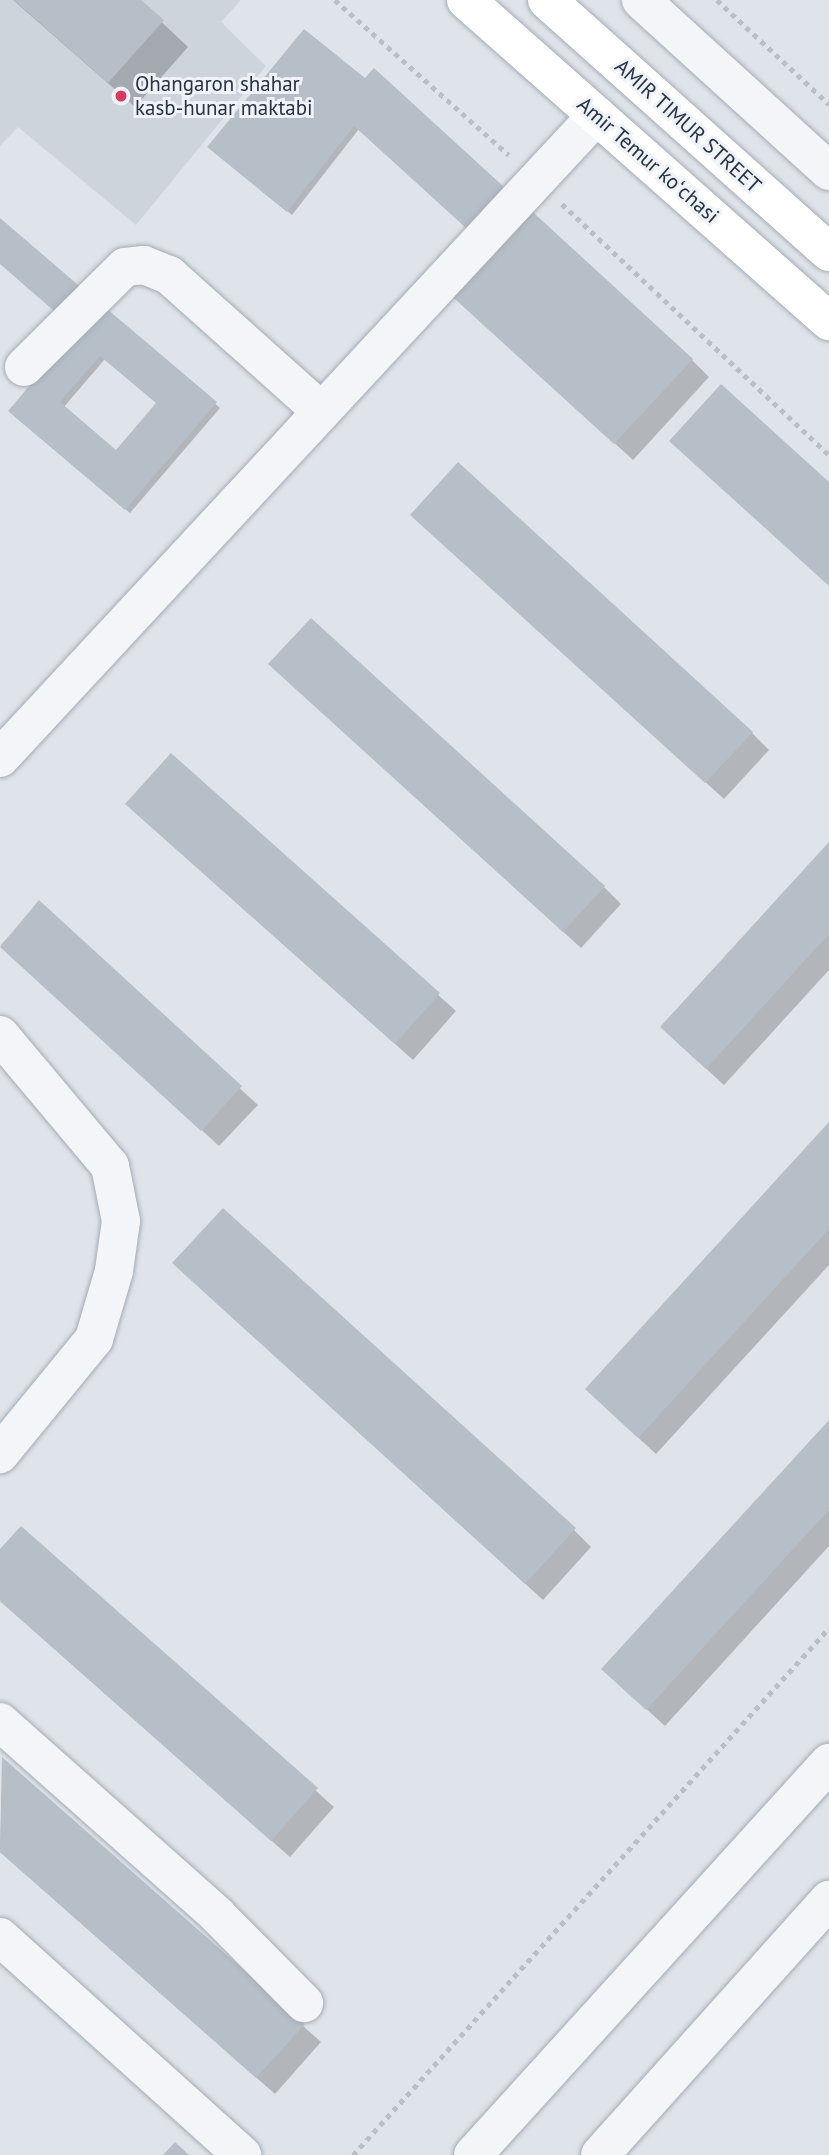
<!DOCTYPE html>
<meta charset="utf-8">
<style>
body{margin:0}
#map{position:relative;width:829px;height:2155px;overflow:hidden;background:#dfe4ea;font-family:"PT Sans",sans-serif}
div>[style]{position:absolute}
.built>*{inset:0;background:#cdd4dc}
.shadow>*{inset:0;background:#0003}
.building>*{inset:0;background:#b6bec7}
.path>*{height:4.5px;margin-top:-2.25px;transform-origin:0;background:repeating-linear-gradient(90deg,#babfc5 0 5px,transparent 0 10px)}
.roads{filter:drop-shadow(0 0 2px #a4abb4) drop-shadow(0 0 2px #a4abb4)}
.minor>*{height:38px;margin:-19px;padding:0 19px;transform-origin:19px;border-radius:19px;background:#f3f5f8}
.highway>*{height:38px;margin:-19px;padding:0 19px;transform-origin:19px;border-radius:19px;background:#fff}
.dots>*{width:19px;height:19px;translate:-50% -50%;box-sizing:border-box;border:4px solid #eff3f7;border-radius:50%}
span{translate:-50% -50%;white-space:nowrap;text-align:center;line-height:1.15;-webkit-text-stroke:6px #eff3f7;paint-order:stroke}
.poi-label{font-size:21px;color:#273342}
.left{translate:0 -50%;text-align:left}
.street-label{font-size:21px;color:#273342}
</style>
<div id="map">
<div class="built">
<div style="clip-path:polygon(0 0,241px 0,221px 22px,266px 66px,136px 225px,18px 127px,0 146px)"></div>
</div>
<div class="shadow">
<div style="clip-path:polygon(13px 0,138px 0,188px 47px,135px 107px)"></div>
<div style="clip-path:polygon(304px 31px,359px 129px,292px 215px,214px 152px)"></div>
<div style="clip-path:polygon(evenodd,100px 305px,220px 408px,130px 513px,14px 416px,100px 305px,105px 359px,158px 403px,116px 452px,63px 408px,105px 359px)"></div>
<div style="clip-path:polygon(465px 307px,692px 360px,709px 377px,633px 460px)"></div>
<div style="clip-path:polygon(430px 532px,752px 733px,769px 750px,724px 799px)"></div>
<div style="clip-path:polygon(288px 681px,604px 887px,621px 904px,581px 948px)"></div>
<div style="clip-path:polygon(171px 756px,456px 1011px,413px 1060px,145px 821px)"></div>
<div style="clip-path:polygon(829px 845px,829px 970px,724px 1085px,679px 1044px)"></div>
<div style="clip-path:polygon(39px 903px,258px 1105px,219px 1146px,1px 945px)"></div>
<div style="clip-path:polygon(829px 1125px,829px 1265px,656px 1454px,604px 1406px)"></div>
<div style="clip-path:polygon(192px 1280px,574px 1530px,591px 1547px,543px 1600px)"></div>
<div style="clip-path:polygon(829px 1423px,829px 1546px,665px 1726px,621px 1686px)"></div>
<div style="clip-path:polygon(21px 1528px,334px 1807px,290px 1857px,0 1601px,0 1552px)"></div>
<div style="clip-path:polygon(3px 1759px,321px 2042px,275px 2094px,0 1852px)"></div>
</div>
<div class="building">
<div style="clip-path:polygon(14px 0,141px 0,164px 20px,108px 83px)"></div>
<div style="clip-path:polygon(304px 29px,365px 78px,374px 68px,504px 187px,466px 228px,354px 126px,287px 212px,207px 147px)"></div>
<div style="clip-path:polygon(524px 204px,693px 359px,614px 444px,445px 290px)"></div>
<div style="clip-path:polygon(0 218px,84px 290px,61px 317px,0 264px)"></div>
<div style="clip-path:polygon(evenodd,100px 303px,217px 402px,125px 510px,8px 411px,100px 303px,100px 356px,156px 403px,116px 450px,60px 402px,100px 356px)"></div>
<div style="clip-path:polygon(721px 384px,829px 482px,829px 586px,669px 441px)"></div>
<div style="clip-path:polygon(458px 462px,753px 732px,705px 783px,410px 515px)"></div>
<div style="clip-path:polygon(311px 618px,605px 886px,563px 932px,268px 664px)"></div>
<div style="clip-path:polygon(171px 753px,440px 993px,395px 1044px,125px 804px)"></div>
<div style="clip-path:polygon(829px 842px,829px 934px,706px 1069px,660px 1027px)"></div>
<div style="clip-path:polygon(39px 900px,242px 1086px,201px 1131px,0 947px)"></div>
<div style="clip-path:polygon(829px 1122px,829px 1229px,638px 1438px,585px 1389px)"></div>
<div style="clip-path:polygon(223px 1208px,576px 1528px,525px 1584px,172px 1263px)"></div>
<div style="clip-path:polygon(829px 1420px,829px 1510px,646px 1710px,601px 1669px)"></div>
<div style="clip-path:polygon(21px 1526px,318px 1788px,271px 1841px,0 1601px,0 1549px)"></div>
<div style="clip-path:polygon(2px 1757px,305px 2024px,256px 2078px,0 1852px)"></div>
<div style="clip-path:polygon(175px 2142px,189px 2155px,163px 2155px)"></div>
</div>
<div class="path">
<div style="left:335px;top:0;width:233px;rotate:41.7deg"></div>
<div style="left:717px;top:0;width:153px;rotate:42.9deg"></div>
<div style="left:562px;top:204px;width:366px;rotate:43.2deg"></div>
<div style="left:353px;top:2155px;width:710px;rotate:-47.91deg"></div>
</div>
<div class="roads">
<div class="minor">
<div style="left:641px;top:0;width:254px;rotate:42.3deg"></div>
<div style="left:24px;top:367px;width:142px;rotate:-44.7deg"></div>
<div style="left:125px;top:267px;width:19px;rotate:-6deg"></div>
<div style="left:144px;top:265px;width:27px;rotate:22deg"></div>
<div style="left:169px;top:275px;width:204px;rotate:41.8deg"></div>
<div style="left:0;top:758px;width:877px;rotate:-47.12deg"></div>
<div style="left:0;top:1035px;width:171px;rotate:50deg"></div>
<div style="left:110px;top:1166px;width:56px;rotate:78.7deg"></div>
<div style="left:121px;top:1221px;width:50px;rotate:98deg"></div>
<div style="left:114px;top:1271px;width:71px;rotate:106.4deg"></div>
<div style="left:94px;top:1339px;width:149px;rotate:129.3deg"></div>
<div style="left:0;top:1722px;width:290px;rotate:41.6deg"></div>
<div style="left:217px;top:1915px;width:124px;rotate:45.3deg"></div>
<div style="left:0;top:1937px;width:326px;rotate:42deg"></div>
<div style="left:473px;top:2155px;width:530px;rotate:-47.76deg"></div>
<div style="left:600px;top:2155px;width:343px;rotate:-48.1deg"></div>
</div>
<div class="highway">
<div style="left:466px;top:0;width:485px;rotate:41.5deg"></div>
<div style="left:547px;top:0;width:378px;rotate:41.8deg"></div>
</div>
</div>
<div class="dots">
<div style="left:121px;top:96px;background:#d83b5f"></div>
</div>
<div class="poi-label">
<span class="left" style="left:135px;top:96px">Ohangaron shahar<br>kasb-hunar maktabi</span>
</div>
<div class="street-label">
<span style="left:688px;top:126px;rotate:42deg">AMIR TIMUR STREET</span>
<span style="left:648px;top:160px;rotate:41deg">Amir Temur koʻchasi</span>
</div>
</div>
